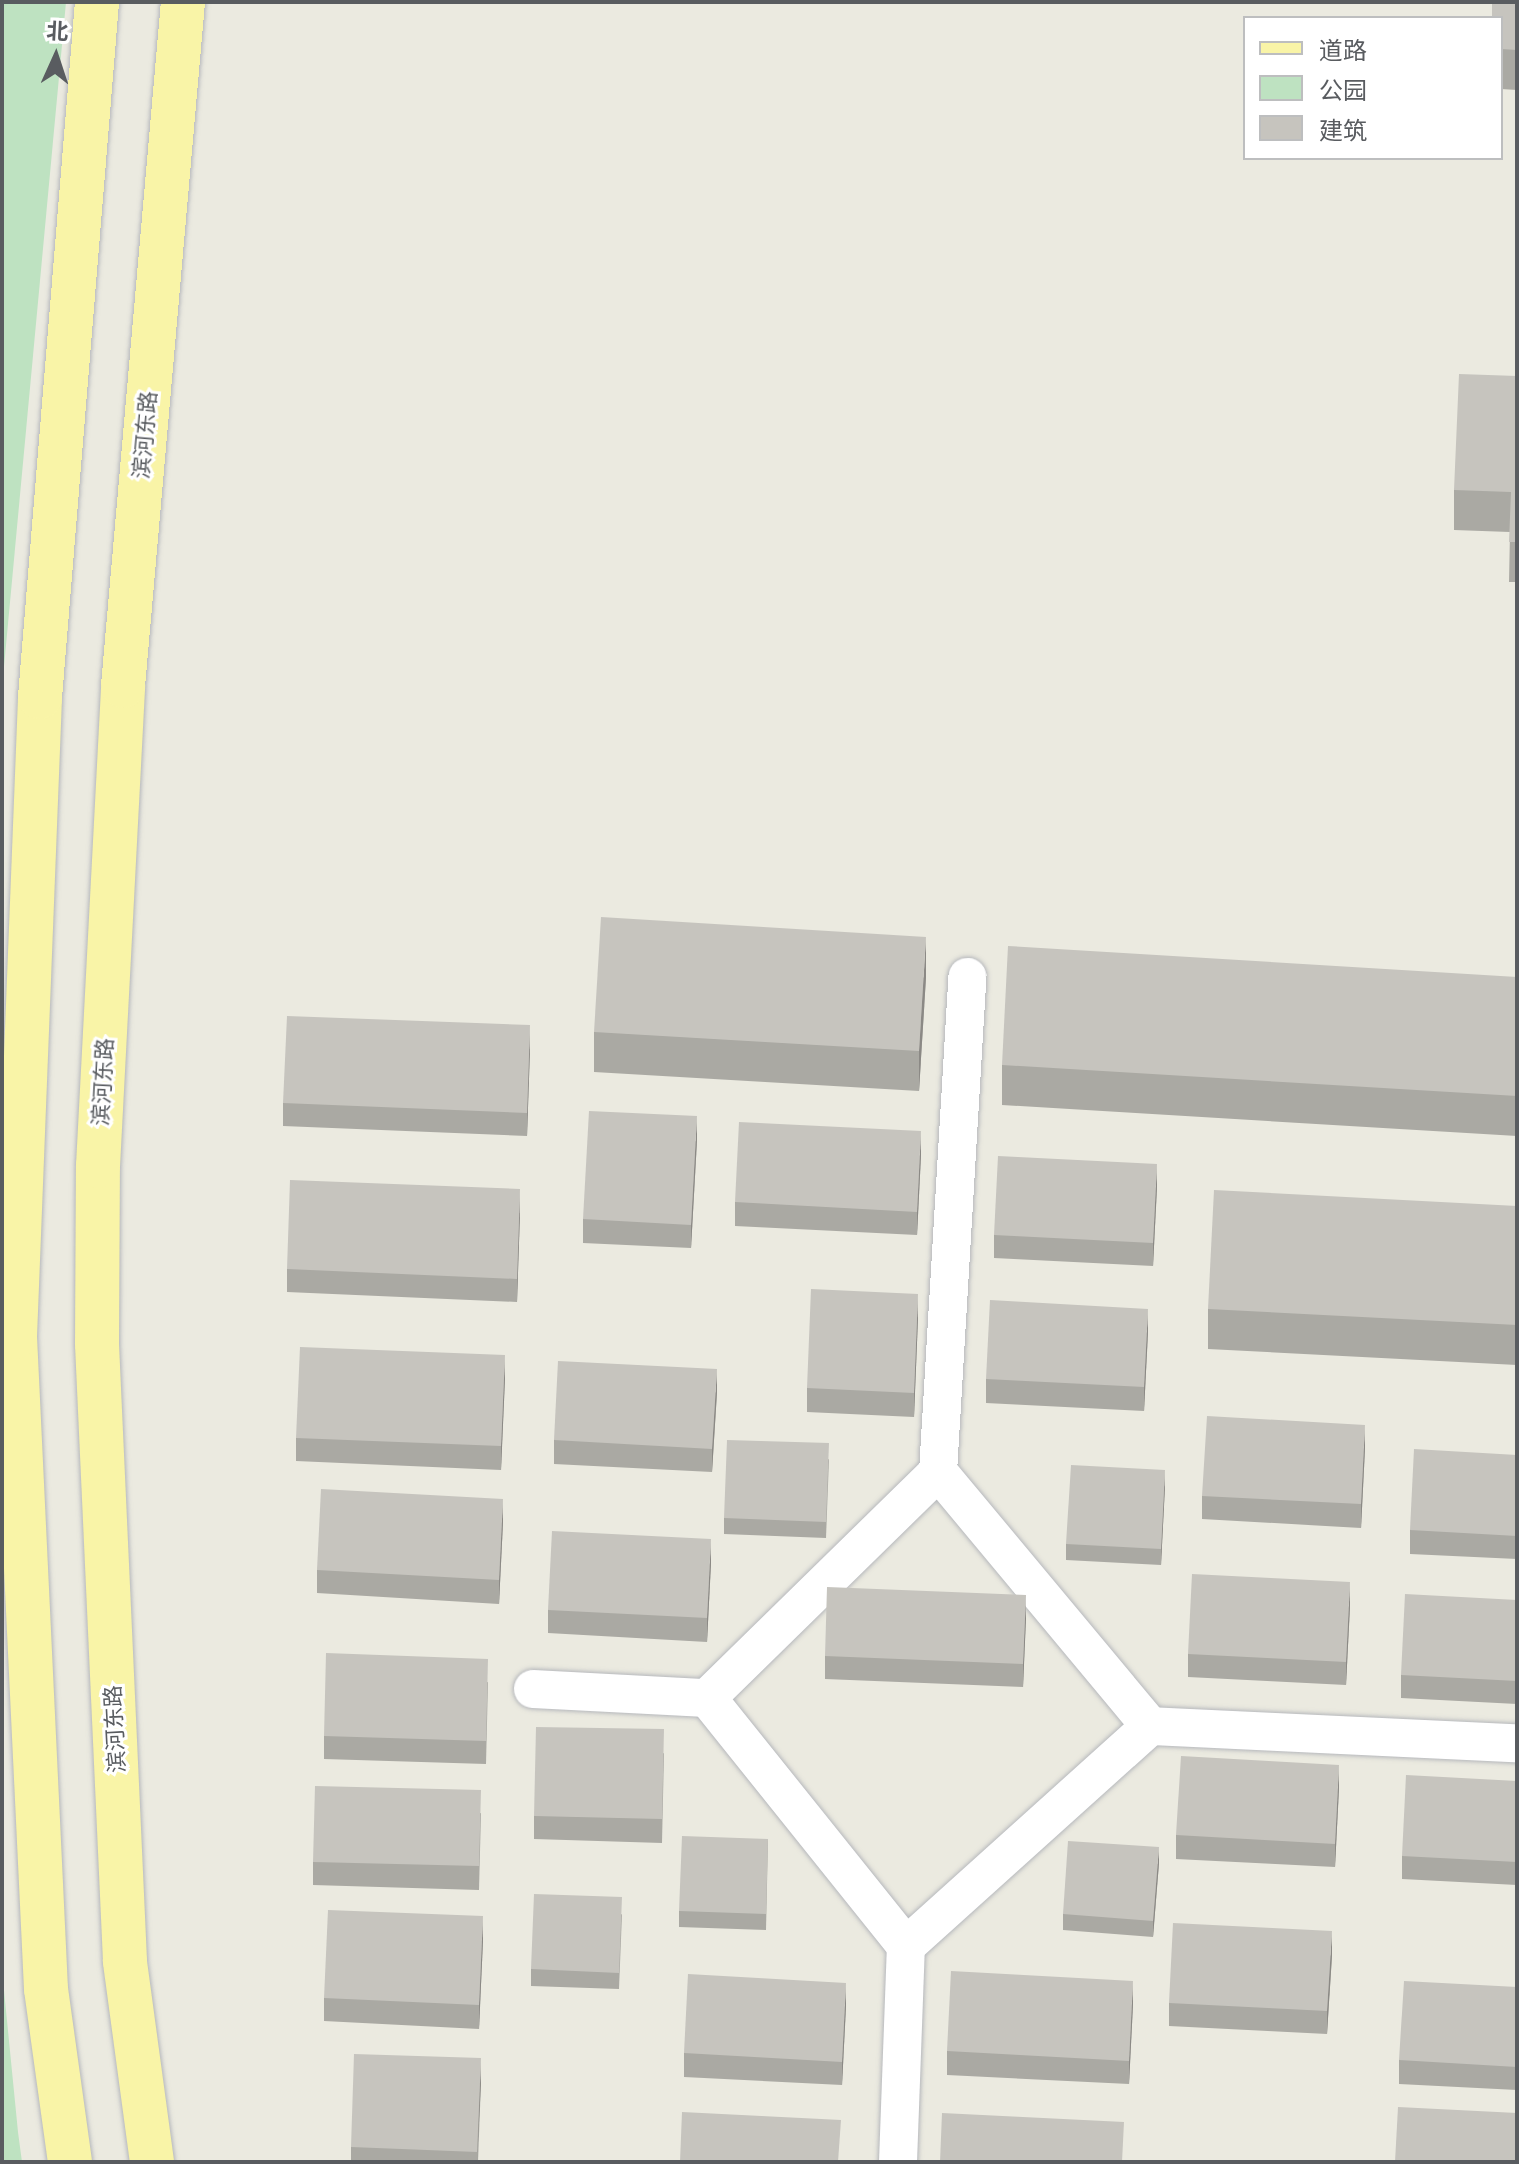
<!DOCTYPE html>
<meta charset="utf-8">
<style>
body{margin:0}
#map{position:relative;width:1519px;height:2164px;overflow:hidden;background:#ebeae0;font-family:Rubik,"Noto Sans SC",sans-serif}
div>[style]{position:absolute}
.green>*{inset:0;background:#bee2c1}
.roads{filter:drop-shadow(0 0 2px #b6b8bc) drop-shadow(0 0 2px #b6b8bc)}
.street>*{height:38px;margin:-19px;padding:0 19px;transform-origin:19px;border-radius:19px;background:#fff}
.primary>*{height:44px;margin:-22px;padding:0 22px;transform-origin:22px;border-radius:22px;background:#f9f4a7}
.wall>*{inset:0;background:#aaa9a3}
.shaded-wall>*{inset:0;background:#8b8985}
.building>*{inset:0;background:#c6c4be}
span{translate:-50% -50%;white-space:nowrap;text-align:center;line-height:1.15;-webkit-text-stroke:6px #fff;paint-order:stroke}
.street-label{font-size:22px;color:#595c60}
.frame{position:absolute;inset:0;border:4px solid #595c60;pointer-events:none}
.legend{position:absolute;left:1243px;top:16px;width:260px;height:144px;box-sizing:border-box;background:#fff;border:2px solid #bdbebf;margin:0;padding:10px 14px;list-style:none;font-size:24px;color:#595c60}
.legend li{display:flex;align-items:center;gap:16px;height:40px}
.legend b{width:40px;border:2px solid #bdbebf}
.north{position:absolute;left:16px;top:16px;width:80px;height:80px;-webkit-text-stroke:6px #fff;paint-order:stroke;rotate:3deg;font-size:22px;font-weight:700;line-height:32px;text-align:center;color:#595c60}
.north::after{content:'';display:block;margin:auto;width:28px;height:36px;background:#595c60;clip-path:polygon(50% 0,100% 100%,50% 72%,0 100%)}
</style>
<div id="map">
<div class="green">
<div style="clip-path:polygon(2px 2px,66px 2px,2px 688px)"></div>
<div style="clip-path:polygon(2px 1970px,18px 2132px,22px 2162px,2px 2162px)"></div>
</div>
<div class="roads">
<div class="street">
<div style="left:533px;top:1689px;width:174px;rotate:3deg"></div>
<div style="left:1150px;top:1726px;width:367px;rotate:2.7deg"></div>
<div style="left:906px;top:1946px;width:318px;rotate:-128.7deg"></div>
<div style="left:707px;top:1698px;width:323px;rotate:-44.4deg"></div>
<div style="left:898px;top:2162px;width:216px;rotate:-87.9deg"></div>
<div style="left:906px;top:1946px;width:329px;rotate:-42deg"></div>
<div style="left:1150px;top:1726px;width:331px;rotate:-129.8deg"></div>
<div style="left:938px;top:1472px;width:496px;rotate:-86.6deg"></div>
</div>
<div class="primary">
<div style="left:70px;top:2162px;width:175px;rotate:-97.9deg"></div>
<div style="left:46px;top:1989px;width:653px;rotate:-92.72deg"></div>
<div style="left:15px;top:1337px;width:640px;rotate:-87.76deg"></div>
<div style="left:40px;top:697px;width:697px;rotate:-85.31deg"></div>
<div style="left:152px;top:2162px;width:203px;rotate:-97.7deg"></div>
<div style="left:125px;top:1961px;width:618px;rotate:-92.6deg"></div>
<div style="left:97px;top:1344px;width:178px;rotate:-89.7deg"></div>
<div style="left:98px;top:1166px;width:481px;rotate:-87deg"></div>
<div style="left:123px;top:686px;width:687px;rotate:-84.99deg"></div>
</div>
</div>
<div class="wall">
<div style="clip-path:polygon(1517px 2px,1517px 90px,1501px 89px,1501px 18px)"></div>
<div style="clip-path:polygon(1517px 376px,1517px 582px,1509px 582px,1510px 532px,1454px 530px,1454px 490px)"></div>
<div style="clip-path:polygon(926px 977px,919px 1091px,594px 1072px,594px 1032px)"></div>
<div style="clip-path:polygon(1517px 977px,1517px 1136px,1002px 1105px,1002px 1065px)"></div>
<div style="clip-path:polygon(530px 1049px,527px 1136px,283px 1126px,283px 1103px)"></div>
<div style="clip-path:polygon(697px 1140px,691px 1248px,583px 1243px,583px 1219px)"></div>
<div style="clip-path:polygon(921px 1155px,917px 1235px,735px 1226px,735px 1202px)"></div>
<div style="clip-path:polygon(1157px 1187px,1153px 1266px,994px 1258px,994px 1235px)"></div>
<div style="clip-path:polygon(1517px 1206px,1517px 1365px,1208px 1349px,1208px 1309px)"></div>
<div style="clip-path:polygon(520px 1213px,517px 1302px,287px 1292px,287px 1269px)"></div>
<div style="clip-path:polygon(918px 1318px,914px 1417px,807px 1412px,807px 1388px)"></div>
<div style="clip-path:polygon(1148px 1332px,1144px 1411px,986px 1403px,986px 1379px)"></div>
<div style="clip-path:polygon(505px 1378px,501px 1470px,296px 1461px,296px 1438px)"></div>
<div style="clip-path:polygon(717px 1392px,712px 1472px,554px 1464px,554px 1440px)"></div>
<div style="clip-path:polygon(1365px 1448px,1361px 1528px,1202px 1519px,1202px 1496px)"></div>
<div style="clip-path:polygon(1517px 1455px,1517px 1559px,1410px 1554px,1410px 1530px)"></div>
<div style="clip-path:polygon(829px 1459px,826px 1538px,724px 1534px,724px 1518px)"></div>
<div style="clip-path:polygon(1165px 1486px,1161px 1565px,1066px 1560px,1066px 1544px)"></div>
<div style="clip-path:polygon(503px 1522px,499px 1604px,317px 1593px,317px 1570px)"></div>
<div style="clip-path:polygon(711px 1563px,707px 1642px,548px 1633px,548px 1610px)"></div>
<div style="clip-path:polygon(1517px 1600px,1517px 1704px,1401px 1698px,1401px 1675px)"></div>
<div style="clip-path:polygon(1350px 1606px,1346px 1685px,1188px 1677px,1188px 1654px)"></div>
<div style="clip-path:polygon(1026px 1618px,1023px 1687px,825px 1679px,825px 1656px)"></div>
<div style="clip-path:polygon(488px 1682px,486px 1764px,324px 1759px,324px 1736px)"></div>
<div style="clip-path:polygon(664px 1753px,662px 1843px,534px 1839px,534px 1816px)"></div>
<div style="clip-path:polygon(1517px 1781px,1517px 1885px,1402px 1879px,1402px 1856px)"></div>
<div style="clip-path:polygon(1339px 1788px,1335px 1867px,1176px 1859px,1176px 1835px)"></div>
<div style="clip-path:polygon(481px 1813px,479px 1890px,313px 1885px,313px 1862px)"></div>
<div style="clip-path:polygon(768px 1839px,766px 1930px,679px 1927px,679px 1911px)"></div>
<div style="clip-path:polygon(1159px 1863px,1153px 1937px,1063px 1930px,1063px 1914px)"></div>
<div style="clip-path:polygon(622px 1914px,619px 1989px,531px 1986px,531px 1969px)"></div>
<div style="clip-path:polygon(483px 1940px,479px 2029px,324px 2021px,324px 1998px)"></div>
<div style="clip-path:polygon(1332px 1955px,1327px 2034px,1169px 2026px,1169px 2003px)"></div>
<div style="clip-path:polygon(1517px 1987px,1517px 2090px,1399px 2084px,1399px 2060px)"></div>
<div style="clip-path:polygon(1133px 2004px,1129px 2084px,947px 2075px,947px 2051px)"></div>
<div style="clip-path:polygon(846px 2006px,842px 2085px,684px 2077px,684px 2053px)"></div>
<div style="clip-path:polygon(481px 2082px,478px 2162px,351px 2162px,351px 2147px)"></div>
</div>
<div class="shaded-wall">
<div style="clip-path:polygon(926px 937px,926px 977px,919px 1091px,919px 1051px)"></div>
<div style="clip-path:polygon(530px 1025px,530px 1049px,527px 1136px,527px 1113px)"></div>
<div style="clip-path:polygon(697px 1116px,697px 1140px,691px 1248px,691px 1225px)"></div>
<div style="clip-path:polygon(921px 1131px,921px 1155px,917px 1235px,917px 1212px)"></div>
<div style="clip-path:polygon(1157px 1164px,1157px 1187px,1153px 1266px,1153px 1243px)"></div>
<div style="clip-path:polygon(520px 1189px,520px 1213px,517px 1302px,517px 1279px)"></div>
<div style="clip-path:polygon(918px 1294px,918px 1318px,914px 1417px,914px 1393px)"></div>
<div style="clip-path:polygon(1148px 1309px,1148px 1332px,1144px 1411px,1144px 1387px)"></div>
<div style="clip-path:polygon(505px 1355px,505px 1378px,501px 1470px,501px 1446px)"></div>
<div style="clip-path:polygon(717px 1369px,717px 1392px,712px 1472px,712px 1449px)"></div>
<div style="clip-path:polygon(1365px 1425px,1365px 1448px,1361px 1528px,1361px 1504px)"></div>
<div style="clip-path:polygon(1165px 1470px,1165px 1486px,1161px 1565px,1161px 1549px)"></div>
<div style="clip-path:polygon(503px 1499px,503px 1522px,499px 1604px,499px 1580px)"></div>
<div style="clip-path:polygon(711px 1539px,711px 1563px,707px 1642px,707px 1618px)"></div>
<div style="clip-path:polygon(1350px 1582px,1350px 1606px,1346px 1685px,1346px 1662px)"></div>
<div style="clip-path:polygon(1026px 1595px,1026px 1618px,1023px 1687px,1023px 1664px)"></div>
<div style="clip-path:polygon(1339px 1765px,1339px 1788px,1335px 1867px,1335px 1844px)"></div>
<div style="clip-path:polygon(1159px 1847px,1159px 1863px,1153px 1937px,1153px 1921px)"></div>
<div style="clip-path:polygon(483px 1916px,483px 1940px,479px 2029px,479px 2005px)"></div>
<div style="clip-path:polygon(1332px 1931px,1332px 1955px,1327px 2034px,1327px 2011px)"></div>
<div style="clip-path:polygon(1133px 1981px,1133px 2004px,1129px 2084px,1129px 2061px)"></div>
<div style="clip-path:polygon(846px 1983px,846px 2006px,842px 2085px,842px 2062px)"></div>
<div style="clip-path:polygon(481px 2058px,481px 2082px,477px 2162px)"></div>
</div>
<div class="building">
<div style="clip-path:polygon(1492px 2px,1517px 2px,1517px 50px,1501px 49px,1501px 18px,1492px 18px)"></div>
<div style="clip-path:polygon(1459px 374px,1517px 376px,1517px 542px,1509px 542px,1511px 492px,1454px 490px)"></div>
<div style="clip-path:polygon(601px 917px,926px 937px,919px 1051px,594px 1032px)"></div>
<div style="clip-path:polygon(1008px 946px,1517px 977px,1517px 1096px,1002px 1065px)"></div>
<div style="clip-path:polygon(287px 1016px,530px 1025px,527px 1113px,283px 1103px)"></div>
<div style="clip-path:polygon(589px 1111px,697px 1116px,691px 1225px,583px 1219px)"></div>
<div style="clip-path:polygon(739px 1122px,921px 1131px,917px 1212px,735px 1202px)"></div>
<div style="clip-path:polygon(998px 1156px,1157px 1164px,1153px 1243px,994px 1235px)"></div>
<div style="clip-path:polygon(290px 1180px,520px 1189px,517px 1279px,287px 1269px)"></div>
<div style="clip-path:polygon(1214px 1190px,1517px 1206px,1517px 1325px,1208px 1309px)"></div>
<div style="clip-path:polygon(811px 1289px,918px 1294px,914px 1393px,807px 1388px)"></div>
<div style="clip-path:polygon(990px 1300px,1148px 1309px,1144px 1387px,986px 1379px)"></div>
<div style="clip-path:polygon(300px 1347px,505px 1355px,501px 1446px,296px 1438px)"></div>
<div style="clip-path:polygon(558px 1361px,717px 1369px,712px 1449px,554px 1440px)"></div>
<div style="clip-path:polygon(1207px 1416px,1365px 1425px,1361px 1504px,1202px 1496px)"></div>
<div style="clip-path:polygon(727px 1440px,829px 1443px,826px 1522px,724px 1518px)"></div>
<div style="clip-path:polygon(1414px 1449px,1517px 1455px,1517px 1536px,1410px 1530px)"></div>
<div style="clip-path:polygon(1071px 1465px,1165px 1470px,1161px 1549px,1066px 1544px)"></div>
<div style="clip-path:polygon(321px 1489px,503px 1499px,499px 1580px,317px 1570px)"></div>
<div style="clip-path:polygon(552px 1531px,711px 1539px,707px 1618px,548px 1610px)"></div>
<div style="clip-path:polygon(1192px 1574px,1350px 1582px,1346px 1662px,1188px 1654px)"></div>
<div style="clip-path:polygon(827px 1587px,1026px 1595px,1023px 1664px,825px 1656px)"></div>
<div style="clip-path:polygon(1405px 1594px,1517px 1600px,1517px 1681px,1401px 1675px)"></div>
<div style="clip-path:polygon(326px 1653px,488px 1659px,486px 1741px,324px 1736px)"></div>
<div style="clip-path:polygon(536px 1727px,664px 1729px,662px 1819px,534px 1816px)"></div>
<div style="clip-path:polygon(1181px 1756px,1339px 1765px,1335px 1844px,1176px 1835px)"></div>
<div style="clip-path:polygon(1406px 1775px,1517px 1781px,1517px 1862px,1402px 1856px)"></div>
<div style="clip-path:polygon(315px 1786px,481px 1790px,479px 1866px,313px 1862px)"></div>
<div style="clip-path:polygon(682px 1836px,768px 1839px,766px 1914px,679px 1911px)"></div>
<div style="clip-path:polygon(1068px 1841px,1159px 1847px,1153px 1921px,1063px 1914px)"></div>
<div style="clip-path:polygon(534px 1894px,622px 1897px,619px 1973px,531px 1969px)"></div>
<div style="clip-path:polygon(328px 1910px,483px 1916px,479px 2005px,324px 1998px)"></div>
<div style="clip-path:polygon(1173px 1923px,1332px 1931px,1327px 2011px,1169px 2003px)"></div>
<div style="clip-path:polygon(951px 1971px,1133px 1981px,1129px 2061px,947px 2051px)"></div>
<div style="clip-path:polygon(688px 1974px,846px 1983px,842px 2062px,684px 2053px)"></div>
<div style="clip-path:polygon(1404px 1981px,1517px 1987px,1517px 2067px,1399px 2060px)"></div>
<div style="clip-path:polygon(354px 2054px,481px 2058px,477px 2152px,351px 2147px)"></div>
<div style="clip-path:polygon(1398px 2107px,1517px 2113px,1517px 2162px,1395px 2162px)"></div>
<div style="clip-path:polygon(682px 2112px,841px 2120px,838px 2162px,680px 2162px)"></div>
<div style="clip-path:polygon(942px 2113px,1124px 2122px,1122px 2162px,940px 2162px)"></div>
</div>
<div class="street-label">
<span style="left:145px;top:435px;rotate:-85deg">滨河东路</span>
<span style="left:103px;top:1082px;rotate:-87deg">滨河东路</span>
<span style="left:115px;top:1729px;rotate:-93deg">滨河东路</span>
</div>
<div class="frame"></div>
<ul class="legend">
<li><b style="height:10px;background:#f9f4a7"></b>道路</li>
<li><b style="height:22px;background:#bee2c1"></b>公园</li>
<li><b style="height:22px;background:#c6c4be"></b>建筑</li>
</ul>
<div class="north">北</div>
</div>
